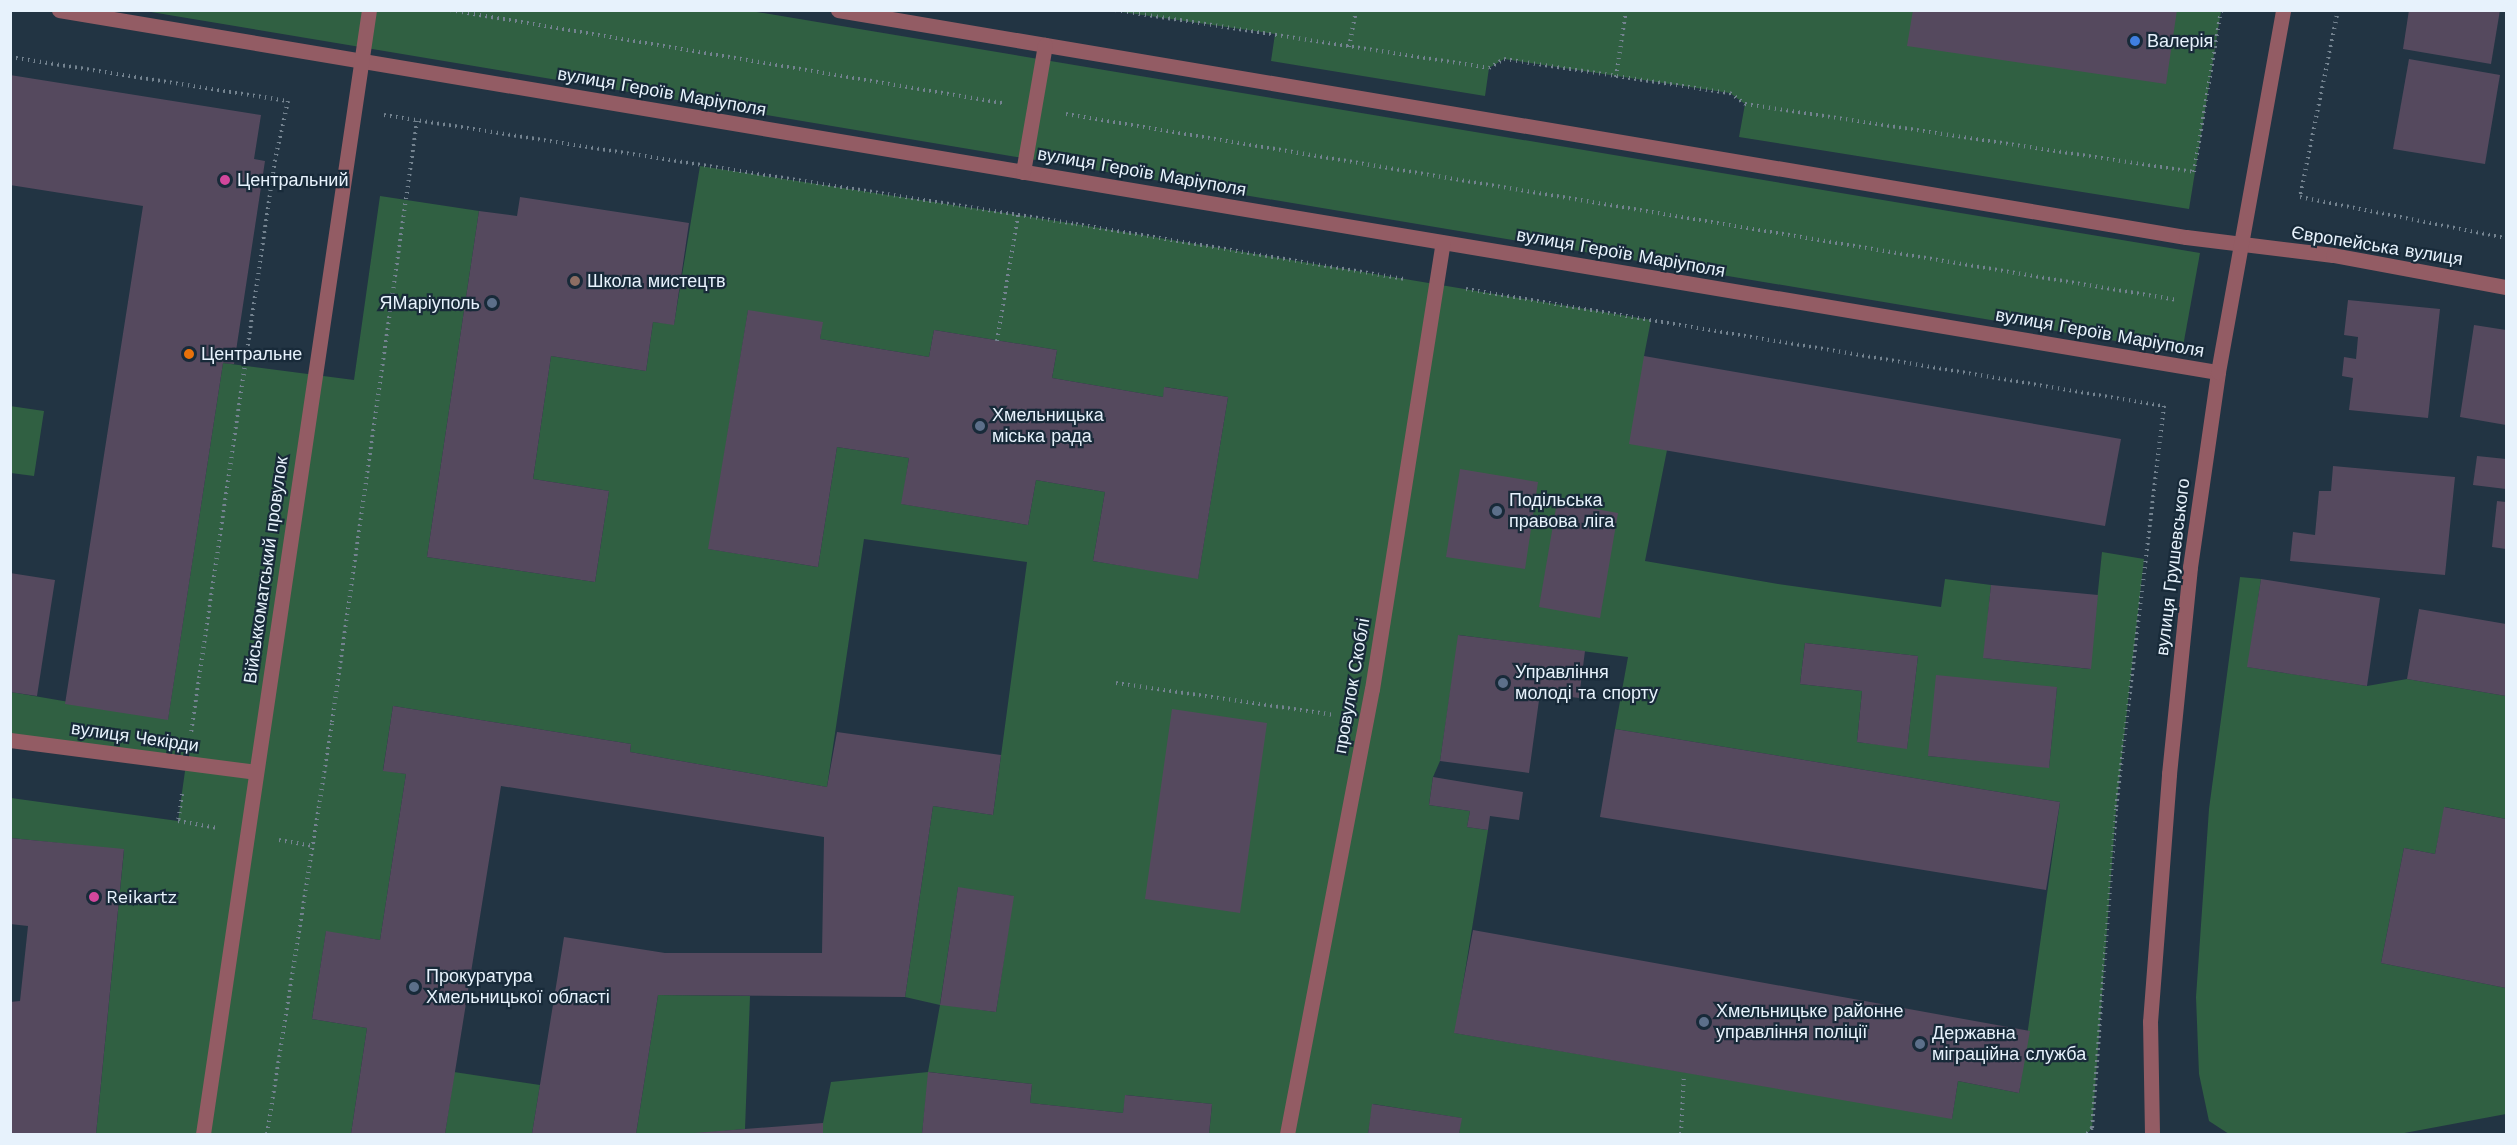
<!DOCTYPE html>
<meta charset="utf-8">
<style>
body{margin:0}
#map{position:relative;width:2517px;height:1145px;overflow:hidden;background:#223443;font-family:"Work Sans",sans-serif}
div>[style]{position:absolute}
.green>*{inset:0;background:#306042}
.building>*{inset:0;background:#55495e}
.path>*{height:4px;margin-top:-2px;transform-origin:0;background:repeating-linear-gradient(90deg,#748390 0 1.5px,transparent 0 6px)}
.minor>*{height:15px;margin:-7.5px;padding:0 7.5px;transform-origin:7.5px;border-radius:7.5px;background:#935c64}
.dots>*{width:16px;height:16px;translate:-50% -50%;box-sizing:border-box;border:3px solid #182a39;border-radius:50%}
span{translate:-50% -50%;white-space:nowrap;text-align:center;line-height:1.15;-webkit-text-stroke:4.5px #182a39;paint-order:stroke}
.poi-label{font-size:18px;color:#e7f2fc}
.left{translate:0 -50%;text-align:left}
.right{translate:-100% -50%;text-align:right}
.street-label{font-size:18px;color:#e7f2fc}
.frame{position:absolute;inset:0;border:12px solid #e7f2fc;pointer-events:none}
</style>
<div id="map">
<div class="green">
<div style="clip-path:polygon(145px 11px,751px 11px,2200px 253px,2182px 352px)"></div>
<div style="clip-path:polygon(1115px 11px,2221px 11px,2189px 209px,1739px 137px,1745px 104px,1730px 93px,1504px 59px,1489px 68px,1485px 96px,1271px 61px,1275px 34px)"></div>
<div style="clip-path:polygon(evenodd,700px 166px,1076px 224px,1651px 320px,1644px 356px,1667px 450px,1645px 561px,1778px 584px,1941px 607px,1945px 579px,1991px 585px,1984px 658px,2090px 669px,2102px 552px,2144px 559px,2116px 809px,2092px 1128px,2087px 1134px,1459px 1134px,1461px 1118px,1373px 1104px,1368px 1134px,1209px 1134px,1212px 1104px,1126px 1095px,1123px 1113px,1030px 1103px,1032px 1084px,929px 1072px,922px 1134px,823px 1134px,823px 1123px,831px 1082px,928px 1072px,940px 1005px,905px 997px,933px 806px,993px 815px,1027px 562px,864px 539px,827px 787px,630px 752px,631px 744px,393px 706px,383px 770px,406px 774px,380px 940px,326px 932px,312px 1019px,367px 1028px,351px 1134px,96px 1134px,124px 850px,11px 838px,11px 798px,178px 821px,186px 764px,11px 740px,11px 692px,168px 719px,223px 363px,354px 380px,380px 196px,479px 211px,427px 557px,595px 582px,609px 491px,533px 479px,551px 356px,646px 371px,653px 322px,674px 324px,700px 166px,748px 311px,822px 323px,820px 339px,929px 357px,934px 330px,1057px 350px,1052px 378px,1163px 397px,1165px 387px,1228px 397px,1198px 578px,1093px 561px,1105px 492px,1036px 480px,1028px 525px,902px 504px,909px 458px,837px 447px,818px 567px,709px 549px,748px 311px,700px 166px,1459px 635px,1628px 657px,1615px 729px,2060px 802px,2019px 1093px,1958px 1081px,1952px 1118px,1455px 1033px,1488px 830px,1467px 827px,1470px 811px,1429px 805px,1433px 777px,1440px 761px,1459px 635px,700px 166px,1805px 643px,1918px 656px,1907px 748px,1857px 742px,1862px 691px,1800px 684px,1805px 643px,700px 166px,2057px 687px,2049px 767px,1928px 756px,2057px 687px,700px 166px,958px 888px,1013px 896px,996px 1012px,940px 1004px,958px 888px)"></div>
<div style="clip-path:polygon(10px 406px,44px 411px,34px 476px,11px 473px)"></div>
<div style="clip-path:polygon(2240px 577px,2261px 579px,2248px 667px,2367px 686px,2407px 679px,2506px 696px,2506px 819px,2445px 807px,2435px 854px,2404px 848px,2381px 963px,2506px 988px,2506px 1114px,2399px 1134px,2229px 1134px,2209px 1121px,2199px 1074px,2196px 997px,2209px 809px)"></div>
<div style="clip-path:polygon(658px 995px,750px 996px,745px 1129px,690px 1134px,636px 1134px)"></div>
<div style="clip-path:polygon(454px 1072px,540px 1085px,532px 1134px,445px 1134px)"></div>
</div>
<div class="building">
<div style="clip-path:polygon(1913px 10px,2177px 10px,2166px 84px,1907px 46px)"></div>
<div style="clip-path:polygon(2409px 10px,2500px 10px,2491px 64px,2403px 49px)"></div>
<div style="clip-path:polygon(2409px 59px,2500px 75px,2485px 164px,2393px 149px)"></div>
<div style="clip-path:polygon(10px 75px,261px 115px,254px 159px,265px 161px,234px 364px,223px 363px,168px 720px,65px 704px,143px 206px,10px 185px)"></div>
<div style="clip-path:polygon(520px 197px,689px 223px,674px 325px,653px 322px,646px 371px,551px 356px,533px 479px,609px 491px,595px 582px,427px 557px,479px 211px,517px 216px)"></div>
<div style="clip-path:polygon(2348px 300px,2440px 309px,2428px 418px,2349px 410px,2353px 378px,2342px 376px,2344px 357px,2356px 359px,2358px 337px,2344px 335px)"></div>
<div style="clip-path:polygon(748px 310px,823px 322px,820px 339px,929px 357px,934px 330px,1057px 350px,1052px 378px,1163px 397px,1164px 387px,1228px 397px,1198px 579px,1093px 561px,1105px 492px,1036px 480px,1028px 525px,901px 504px,909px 458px,837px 447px,818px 567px,708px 549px)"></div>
<div style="clip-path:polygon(2474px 325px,2506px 330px,2506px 425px,2460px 417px)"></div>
<div style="clip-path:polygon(1644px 356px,2121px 439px,2105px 526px,1629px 444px)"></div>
<div style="clip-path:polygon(2477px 456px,2506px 459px,2506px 489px,2473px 485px)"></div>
<div style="clip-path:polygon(2333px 466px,2455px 477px,2445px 575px,2290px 561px,2293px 532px,2315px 535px,2319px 491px,2331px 491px)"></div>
<div style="clip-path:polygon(1460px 469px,1538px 482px,1525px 569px,1446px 557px)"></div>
<div style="clip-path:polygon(2497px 501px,2506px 502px,2506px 549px,2492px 547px)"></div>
<div style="clip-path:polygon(1557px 502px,1618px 513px,1600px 618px,1539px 607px)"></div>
<div style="clip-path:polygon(10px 573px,55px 580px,37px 696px,10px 692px)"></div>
<div style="clip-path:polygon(2261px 579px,2380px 598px,2367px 686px,2247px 667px)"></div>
<div style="clip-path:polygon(1991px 585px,2098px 595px,2091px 669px,1983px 658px)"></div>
<div style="clip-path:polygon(2419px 609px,2506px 624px,2506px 696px,2407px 679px)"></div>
<div style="clip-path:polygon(1458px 635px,1585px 651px,1579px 698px,1540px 693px,1529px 773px,1440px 761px)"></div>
<div style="clip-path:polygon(1805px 643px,1918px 656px,1907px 749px,1857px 742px,1862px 691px,1800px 684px)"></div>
<div style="clip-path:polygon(1936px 675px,2057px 687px,2049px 768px,1928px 756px)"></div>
<div style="clip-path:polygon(393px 706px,631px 744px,630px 752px,827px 787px,837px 732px,1001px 755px,993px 815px,933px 806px,905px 997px,658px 995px,636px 1134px,532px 1134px,564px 937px,665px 953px,822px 953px,824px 837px,501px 786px,445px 1134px,351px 1134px,367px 1028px,312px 1019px,326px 931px,380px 940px,406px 774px,383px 771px)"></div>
<div style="clip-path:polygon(1172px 709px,1267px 723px,1240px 913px,1145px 899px)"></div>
<div style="clip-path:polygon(1615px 729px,2060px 802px,2046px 890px,1600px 817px)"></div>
<div style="clip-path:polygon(1433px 777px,1523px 792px,1519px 820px,1490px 816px,1488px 830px,1467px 827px,1470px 811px,1429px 805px)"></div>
<div style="clip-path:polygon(2444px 807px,2506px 819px,2506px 988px,2381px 963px,2404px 848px,2435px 854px)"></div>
<div style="clip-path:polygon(10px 838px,124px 849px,96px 1134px,10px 1134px,10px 1002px,20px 1001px,28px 926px,10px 924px)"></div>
<div style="clip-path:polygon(958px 887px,1014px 896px,996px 1012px,940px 1005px)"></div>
<div style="clip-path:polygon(1473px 930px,2030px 1031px,2019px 1093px,1958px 1081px,1952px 1119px,1454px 1033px)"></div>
<div style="clip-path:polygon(928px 1072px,1032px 1084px,1030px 1103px,1123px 1113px,1125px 1095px,1212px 1104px,1209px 1134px,922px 1134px)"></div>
<div style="clip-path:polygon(1372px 1104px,1462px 1118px,1459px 1134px,1368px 1134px)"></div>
<div style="clip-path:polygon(823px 1123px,823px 1134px,694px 1134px,694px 1133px)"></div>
</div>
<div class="path">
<div style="left:450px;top:10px;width:560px;rotate:9.56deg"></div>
<div style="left:1115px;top:10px;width:378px;rotate:8.8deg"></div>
<div style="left:1489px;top:68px;width:17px;rotate:-31deg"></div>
<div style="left:1504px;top:59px;width:229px;rotate:8.6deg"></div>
<div style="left:1730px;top:93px;width:19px;rotate:36deg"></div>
<div style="left:1745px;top:104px;width:454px;rotate:8.6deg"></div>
<div style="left:2194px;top:172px;width:164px;rotate:-80.5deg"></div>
<div style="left:2338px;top:10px;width:191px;rotate:101.5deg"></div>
<div style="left:2300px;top:197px;width:210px;rotate:11.3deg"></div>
<div style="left:1349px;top:47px;width:38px;rotate:-79deg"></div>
<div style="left:10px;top:57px;width:281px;rotate:9deg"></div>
<div style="left:288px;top:101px;width:60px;rotate:102.4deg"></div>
<div style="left:275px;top:160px;width:579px;rotate:98.34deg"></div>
<div style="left:1616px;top:77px;width:68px;rotate:-81.5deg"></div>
<div style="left:1066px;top:114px;width:1127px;rotate:9.5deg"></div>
<div style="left:384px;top:115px;width:701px;rotate:8.95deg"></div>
<div style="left:1076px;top:224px;width:334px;rotate:9.5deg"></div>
<div style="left:1466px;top:289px;width:708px;rotate:9.52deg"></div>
<div style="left:2164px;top:406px;width:406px;rotate:96.8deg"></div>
<div style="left:2116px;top:809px;width:320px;rotate:94.3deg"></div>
<div style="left:2092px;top:1128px;width:8px;rotate:130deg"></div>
<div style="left:997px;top:341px;width:128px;rotate:-80.5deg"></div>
<div style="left:1116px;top:683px;width:221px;rotate:8.3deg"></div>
<div style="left:182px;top:794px;width:27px;rotate:98deg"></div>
<div style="left:178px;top:821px;width:39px;rotate:10deg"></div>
<div style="left:279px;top:840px;width:35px;rotate:10deg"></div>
<div style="left:267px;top:1134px;width:417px;rotate:-81deg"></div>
<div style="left:332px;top:722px;width:607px;rotate:-81.95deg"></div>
<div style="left:1681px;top:1134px;width:60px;rotate:-87.1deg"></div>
</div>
<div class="minor">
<div style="left:59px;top:10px;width:2189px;rotate:9.52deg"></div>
<div style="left:838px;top:10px;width:1367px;rotate:9.56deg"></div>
<div style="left:2186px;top:237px;width:148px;rotate:7deg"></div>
<div style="left:2333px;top:255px;width:176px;rotate:10.5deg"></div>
<div style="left:1023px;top:172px;width:129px;rotate:-80.2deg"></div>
<div style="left:10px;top:740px;width:247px;rotate:7.4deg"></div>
<div style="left:203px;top:1134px;width:1136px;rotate:-81.6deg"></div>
<div style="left:1287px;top:1134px;width:453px;rotate:-79.2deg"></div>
<div style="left:1372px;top:689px;width:452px;rotate:-81deg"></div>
<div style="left:2152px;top:1134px;width:112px;rotate:-91deg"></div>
<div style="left:2150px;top:1022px;width:249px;rotate:-85.6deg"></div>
<div style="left:2169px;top:774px;width:208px;rotate:-84.2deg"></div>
<div style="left:2190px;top:567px;width:197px;rotate:-81.8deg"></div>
<div style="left:2218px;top:372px;width:368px;rotate:-79.8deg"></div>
</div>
<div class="dots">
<div style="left:2135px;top:41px;background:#3f7fe0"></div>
<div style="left:225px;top:180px;background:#d1479c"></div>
<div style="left:575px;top:281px;background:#8d6e63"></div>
<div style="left:492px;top:303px;background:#5c6f8a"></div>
<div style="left:189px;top:354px;background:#e8710a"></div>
<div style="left:980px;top:426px;background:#5c6f8a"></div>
<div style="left:1497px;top:511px;background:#5c6f8a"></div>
<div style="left:1503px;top:683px;background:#5c6f8a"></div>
<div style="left:94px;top:897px;background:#d1479c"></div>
<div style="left:414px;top:987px;background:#5c6f8a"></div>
<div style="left:1704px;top:1022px;background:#5c6f8a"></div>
<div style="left:1920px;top:1044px;background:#5c6f8a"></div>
</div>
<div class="poi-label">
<span class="left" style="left:2147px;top:41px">Валерія</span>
<span class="left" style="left:237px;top:180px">Центральний</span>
<span class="left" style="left:587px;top:281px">Школа мистецтв</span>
<span class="right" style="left:480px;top:303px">ЯМаріуполь</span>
<span class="left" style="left:201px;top:354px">Центральне</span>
<span class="left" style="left:992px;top:426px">Хмельницька<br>міська рада</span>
<span class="left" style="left:1509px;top:511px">Подільська<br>правова ліга</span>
<span class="left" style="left:1515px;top:683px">Управління<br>молоді та спорту</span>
<span class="left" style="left:106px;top:897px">Reikartz</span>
<span class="left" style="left:426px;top:987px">Прокуратура<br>Хмельницької області</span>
<span class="left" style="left:1716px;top:1022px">Хмельницьке районне<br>управління поліції</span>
<span class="left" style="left:1932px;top:1044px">Державна<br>міграційна служба</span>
</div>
<div class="street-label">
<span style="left:662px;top:92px;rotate:10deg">вулиця Героїв Маріуполя</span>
<span style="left:1142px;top:172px;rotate:10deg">вулиця Героїв Маріуполя</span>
<span style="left:2377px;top:246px;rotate:9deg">Європейська вулиця</span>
<span style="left:1621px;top:253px;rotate:10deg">вулиця Героїв Маріуполя</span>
<span style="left:2100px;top:333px;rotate:10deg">вулиця Героїв Маріуполя</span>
<span style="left:2173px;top:567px;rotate:-83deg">вулиця Грушевського</span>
<span style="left:266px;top:570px;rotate:-82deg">Військкоматський провулок</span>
<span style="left:1352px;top:686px;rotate:-80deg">провулок Скоблі</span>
<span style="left:135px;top:737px;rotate:8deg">вулиця Чекірди</span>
</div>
<div class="frame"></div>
</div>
